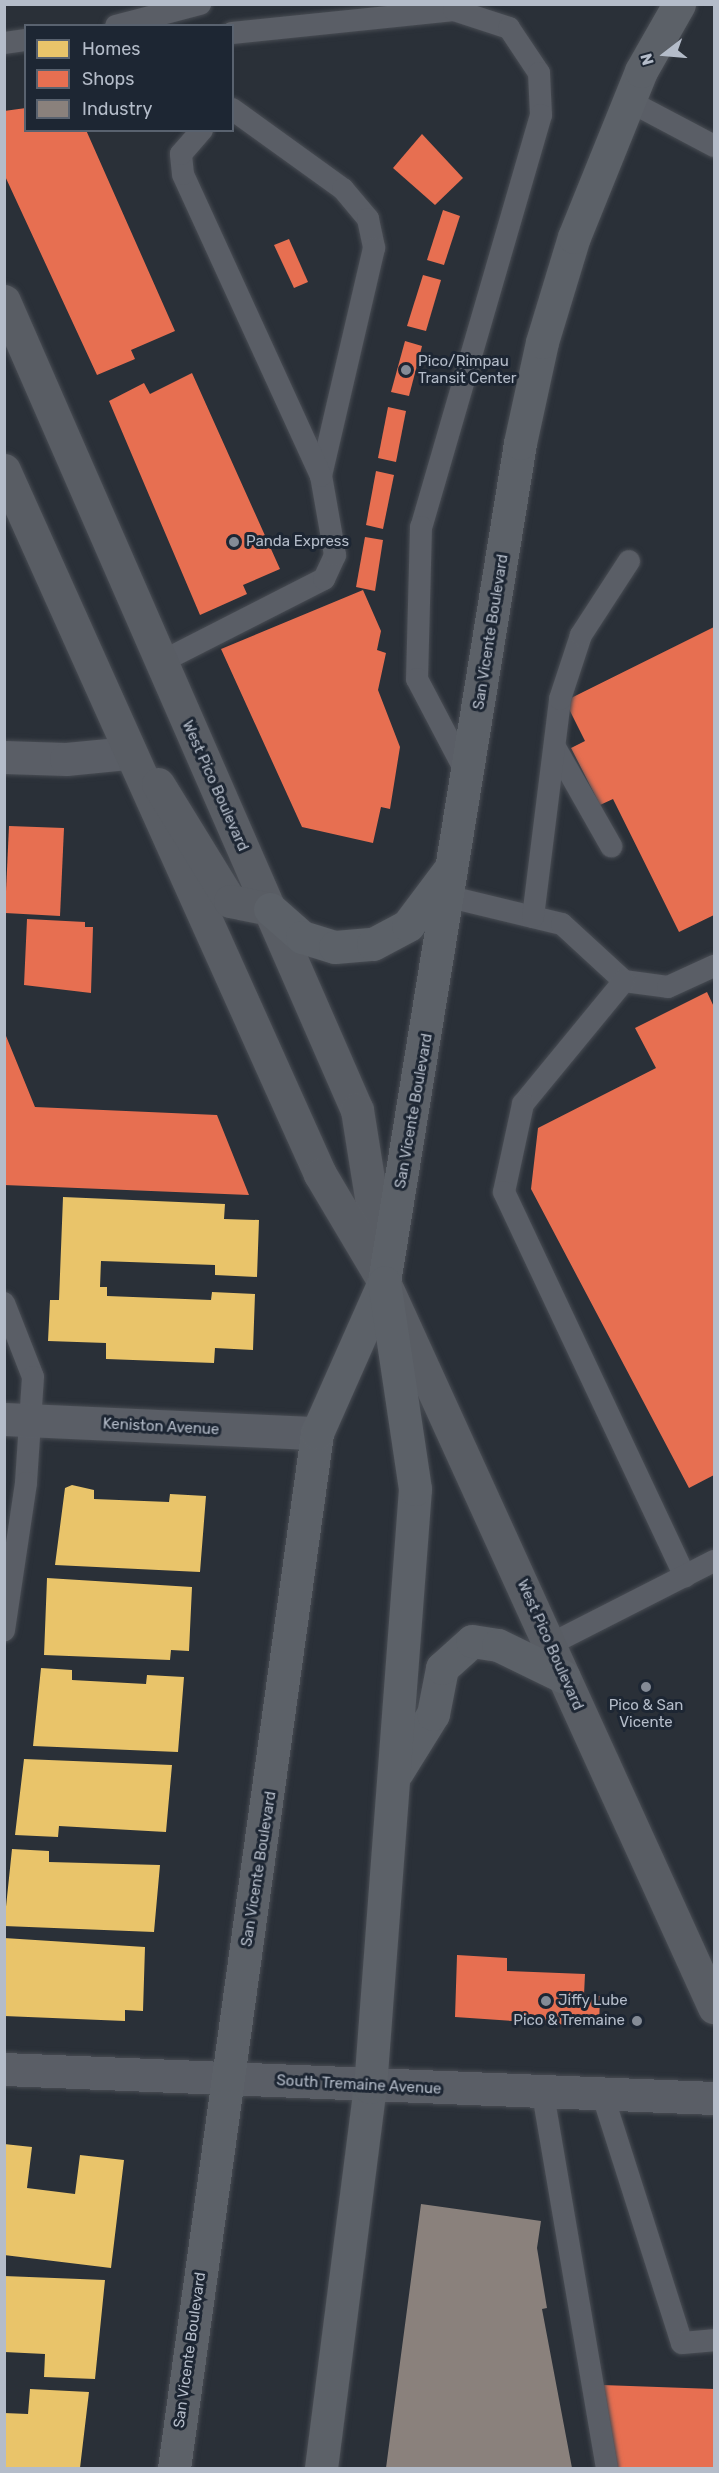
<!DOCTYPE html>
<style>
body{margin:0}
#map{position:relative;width:719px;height:2473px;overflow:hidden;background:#2a3038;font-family:Rubik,sans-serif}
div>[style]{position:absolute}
.homes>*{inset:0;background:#e9c46a}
.shops>*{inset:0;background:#e76f51}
.industry>*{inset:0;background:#8a817c}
.roads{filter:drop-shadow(0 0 2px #484c53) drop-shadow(0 0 2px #484c53)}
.lane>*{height:22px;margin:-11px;padding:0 11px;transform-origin:11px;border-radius:11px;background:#5a5e66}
.street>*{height:33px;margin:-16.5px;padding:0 16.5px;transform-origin:16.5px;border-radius:16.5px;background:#5a5e66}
.secondary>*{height:33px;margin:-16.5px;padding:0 16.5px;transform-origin:16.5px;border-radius:16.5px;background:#595d64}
.primary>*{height:33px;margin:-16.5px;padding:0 16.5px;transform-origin:16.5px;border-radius:16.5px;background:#5c6168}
.dots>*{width:16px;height:16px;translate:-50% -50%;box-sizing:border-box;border:3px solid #1d2633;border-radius:50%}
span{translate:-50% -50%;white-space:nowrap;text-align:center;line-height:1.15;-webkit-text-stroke:6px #1d2633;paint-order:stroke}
.poi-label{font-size:15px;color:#b4bcc9}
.left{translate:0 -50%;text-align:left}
.right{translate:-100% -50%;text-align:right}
.street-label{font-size:15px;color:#b4bcc9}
.frame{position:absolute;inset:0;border:6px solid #b4bcc9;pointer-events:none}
.legend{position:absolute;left:24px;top:24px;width:210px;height:108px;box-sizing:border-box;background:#1d2633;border:2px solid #59626f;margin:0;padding:8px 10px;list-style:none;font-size:18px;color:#b4bcc9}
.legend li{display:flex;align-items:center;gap:12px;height:30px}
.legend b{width:30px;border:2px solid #59626f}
.north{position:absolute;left:635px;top:24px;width:60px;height:60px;-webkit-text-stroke:4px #1d2633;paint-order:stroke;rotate:254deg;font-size:16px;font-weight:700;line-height:24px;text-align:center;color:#b4bcc9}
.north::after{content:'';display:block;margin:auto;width:21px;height:27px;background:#b4bcc9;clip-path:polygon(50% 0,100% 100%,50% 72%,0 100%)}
</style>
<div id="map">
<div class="homes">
<div style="clip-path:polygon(63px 1197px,225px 1204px,224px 1219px,259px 1220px,257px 1277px,215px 1275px,215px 1265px,101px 1261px,100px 1287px,107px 1287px,107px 1296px,211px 1300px,212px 1292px,255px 1294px,253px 1350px,215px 1348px,214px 1363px,106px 1359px,106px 1343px,48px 1341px,50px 1300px,59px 1300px)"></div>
<div style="clip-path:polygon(72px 1485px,94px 1490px,94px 1499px,169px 1502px,170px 1494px,206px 1496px,200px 1572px,55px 1565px,65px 1488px)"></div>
<div style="clip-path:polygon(47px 1578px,192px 1587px,189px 1651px,171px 1650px,170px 1660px,44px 1655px)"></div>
<div style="clip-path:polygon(41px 1668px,72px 1670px,72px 1680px,146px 1684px,147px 1675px,184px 1677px,178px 1752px,33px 1746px)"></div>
<div style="clip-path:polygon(24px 1759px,172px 1765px,166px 1832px,59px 1826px,58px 1837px,15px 1835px)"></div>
<div style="clip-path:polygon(12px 1849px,49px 1851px,49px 1862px,160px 1865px,154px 1932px,4px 1926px)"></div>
<div style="clip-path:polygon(4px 1938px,145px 1947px,143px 2011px,125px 2010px,125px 2021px,4px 2016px)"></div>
<div style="clip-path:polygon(4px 2144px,32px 2147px,27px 2188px,75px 2194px,80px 2155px,124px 2160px,111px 2268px,4px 2255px)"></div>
<div style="clip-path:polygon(4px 2276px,105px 2280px,95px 2379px,44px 2377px,45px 2354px,4px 2352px)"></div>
<div style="clip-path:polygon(30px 2389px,89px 2392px,80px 2468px,4px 2468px,4px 2413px,28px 2414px)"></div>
</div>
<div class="shops">
<div style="clip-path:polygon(26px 108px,26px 130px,86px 130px,175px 331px,131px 350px,135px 359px,97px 375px,4px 174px,4px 111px)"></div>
<div style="clip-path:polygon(422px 134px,463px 178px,435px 205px,393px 168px)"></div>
<div style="clip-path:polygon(443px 210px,460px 216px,444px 265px,427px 260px)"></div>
<div style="clip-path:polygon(289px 239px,308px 282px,294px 288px,274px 245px)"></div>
<div style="clip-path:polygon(423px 275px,441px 280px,426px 331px,407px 326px)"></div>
<div style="clip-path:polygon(405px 341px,422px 346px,409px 396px,391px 392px)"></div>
<div style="clip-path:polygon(192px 373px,280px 569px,243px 585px,247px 594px,200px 615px,109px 401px,144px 383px,150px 394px)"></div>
<div style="clip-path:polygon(388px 407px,406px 411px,396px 462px,378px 458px)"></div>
<div style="clip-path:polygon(376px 471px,394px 475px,383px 529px,366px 525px)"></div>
<div style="clip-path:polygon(365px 537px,383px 540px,375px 591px,356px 587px)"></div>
<div style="clip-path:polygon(363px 590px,381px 631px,377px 650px,386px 653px,378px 690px,400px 747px,390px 809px,381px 807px,373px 843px,302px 827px,221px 649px)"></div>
<div style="clip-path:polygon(714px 627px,714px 915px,679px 932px,613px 799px,600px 805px,571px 748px,585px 741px,565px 701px)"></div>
<div style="clip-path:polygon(9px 826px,64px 828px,60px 916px,5px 913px)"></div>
<div style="clip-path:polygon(27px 919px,85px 922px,85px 927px,93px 927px,91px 993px,24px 985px)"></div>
<div style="clip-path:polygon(707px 992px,714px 1007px,714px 1475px,689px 1488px,531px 1189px,538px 1128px,656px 1068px,635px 1028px)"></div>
<div style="clip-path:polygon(4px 1031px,35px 1107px,217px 1115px,249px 1195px,4px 1185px)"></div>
<div style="clip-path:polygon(457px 1955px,507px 1958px,507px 1971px,585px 1974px,584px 1995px,600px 1996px,599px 2027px,455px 2017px)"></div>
<div style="clip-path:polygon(602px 2385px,714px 2389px,714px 2468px,615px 2468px)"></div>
</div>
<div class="industry">
<div style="clip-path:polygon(421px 2204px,541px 2221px,537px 2248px,547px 2308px,542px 2309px,572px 2468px,386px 2468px)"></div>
</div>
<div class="roads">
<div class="lane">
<div style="left:116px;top:26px;width:87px;rotate:-14.7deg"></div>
<div style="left:232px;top:33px;width:223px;rotate:-5.9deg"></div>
<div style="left:454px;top:10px;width:58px;rotate:18.1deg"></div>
<div style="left:509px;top:28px;width:54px;rotate:56.3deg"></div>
<div style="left:539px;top:73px;width:42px;rotate:87.3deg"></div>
<div style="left:541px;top:115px;width:429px;rotate:106.2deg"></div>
<div style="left:421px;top:527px;width:152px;rotate:91.5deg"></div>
<div style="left:417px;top:679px;width:110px;rotate:62.3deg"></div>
<div style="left:4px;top:43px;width:22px;rotate:-8deg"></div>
<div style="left:629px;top:101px;width:96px;rotate:27.9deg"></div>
<div style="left:232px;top:109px;width:137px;rotate:35.8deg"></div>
<div style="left:343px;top:189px;width:39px;rotate:50deg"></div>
<div style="left:368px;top:219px;width:30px;rotate:78deg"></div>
<div style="left:374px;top:248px;width:234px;rotate:103.1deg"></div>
<div style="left:161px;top:662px;width:183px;rotate:-27deg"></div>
<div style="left:324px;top:579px;width:26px;rotate:-65deg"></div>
<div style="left:335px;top:555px;width:80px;rotate:-100deg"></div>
<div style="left:321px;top:476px;width:332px;rotate:-114.6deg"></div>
<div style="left:183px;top:174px;width:20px;rotate:-96deg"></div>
<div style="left:181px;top:154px;width:32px;rotate:-49deg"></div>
<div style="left:556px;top:749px;width:112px;rotate:60.4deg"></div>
<div style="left:450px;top:897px;width:115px;rotate:13.6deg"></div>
<div style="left:562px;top:924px;width:84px;rotate:42.6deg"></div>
<div style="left:624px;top:981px;width:44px;rotate:7.8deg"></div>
<div style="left:668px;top:987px;width:51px;rotate:-24.5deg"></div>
<div style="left:533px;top:917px;width:220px;rotate:-82.9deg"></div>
<div style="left:560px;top:699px;width:67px;rotate:-71.8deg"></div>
<div style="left:581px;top:635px;width:88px;rotate:-57deg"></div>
<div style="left:624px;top:981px;width:159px;rotate:129.4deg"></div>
<div style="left:523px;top:1104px;width:90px;rotate:102.2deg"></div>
<div style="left:504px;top:1192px;width:425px;rotate:64.8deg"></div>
<div style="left:4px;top:1303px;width:79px;rotate:68.6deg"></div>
<div style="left:33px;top:1377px;width:106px;rotate:93.8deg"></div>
<div style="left:26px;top:1483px;width:149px;rotate:98.5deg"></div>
<div style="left:549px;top:1645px;width:185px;rotate:-27deg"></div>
<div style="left:543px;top:2094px;width:379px;rotate:80.3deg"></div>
<div style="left:603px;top:2096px;width:259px;rotate:72.3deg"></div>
<div style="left:682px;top:2343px;width:32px;rotate:-5deg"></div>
</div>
<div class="street">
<div style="left:4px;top:757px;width:62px;rotate:1.8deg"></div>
<div style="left:66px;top:759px;width:61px;rotate:-5.6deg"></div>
<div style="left:4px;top:1419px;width:313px;rotate:2.6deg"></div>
<div style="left:4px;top:2069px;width:711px;rotate:2.34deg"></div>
</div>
<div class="secondary">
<div style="left:4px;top:301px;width:883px;rotate:66.43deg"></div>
<div style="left:357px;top:1110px;width:158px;rotate:80.9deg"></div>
<div style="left:4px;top:470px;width:772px;rotate:65.83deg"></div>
<div style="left:320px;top:1174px;width:126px;rotate:59.3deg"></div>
<div style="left:384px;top:1282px;width:797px;rotate:65.53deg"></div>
<div style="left:158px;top:784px;width:137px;rotate:58.4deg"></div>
<div style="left:230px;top:901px;width:41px;rotate:11.3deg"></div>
</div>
<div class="primary">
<div style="left:270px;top:909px;width:43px;rotate:41.2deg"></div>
<div style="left:302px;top:937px;width:34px;rotate:17deg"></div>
<div style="left:335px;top:947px;width:38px;rotate:-5deg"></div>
<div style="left:373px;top:944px;width:40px;rotate:-28deg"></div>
<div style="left:408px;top:925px;width:70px;rotate:-53.1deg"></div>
<div style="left:397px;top:1772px;width:68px;rotate:-58.2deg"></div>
<div style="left:433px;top:1714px;width:47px;rotate:-78.9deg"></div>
<div style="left:442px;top:1668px;width:40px;rotate:-42deg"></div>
<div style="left:472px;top:1641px;width:26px;rotate:9deg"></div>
<div style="left:498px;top:1645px;width:73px;rotate:25.9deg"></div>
<div style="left:174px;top:2468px;width:1045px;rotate:-82.13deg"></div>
<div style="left:317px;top:1433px;width:165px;rotate:-66.1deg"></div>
<div style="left:384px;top:1282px;width:850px;rotate:-80.79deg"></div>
<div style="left:520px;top:443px;width:103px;rotate:-77.7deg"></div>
<div style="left:542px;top:342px;width:110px;rotate:-73.1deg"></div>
<div style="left:574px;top:237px;width:179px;rotate:-68deg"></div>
<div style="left:641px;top:71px;width:77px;rotate:-60.4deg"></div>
<div style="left:321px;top:2468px;width:384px;rotate:-82.7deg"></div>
<div style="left:370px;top:2087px;width:600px;rotate:-85.7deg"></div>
<div style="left:415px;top:1489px;width:209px;rotate:-98.5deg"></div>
</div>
</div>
<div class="dots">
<div style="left:406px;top:370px;background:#848b96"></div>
<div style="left:234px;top:542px;background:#848b96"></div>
<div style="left:646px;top:1687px;background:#848b96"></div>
<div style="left:546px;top:2001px;background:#848b96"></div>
<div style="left:637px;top:2021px;background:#848b96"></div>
</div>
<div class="poi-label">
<span class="left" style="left:418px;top:370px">Pico/Rimpau<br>Transit Center</span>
<span class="left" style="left:246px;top:542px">Panda Express</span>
<span style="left:646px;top:1714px">Pico &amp; San<br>Vicente</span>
<span class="left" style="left:558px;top:2001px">Jiffy Lube</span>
<span class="right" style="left:625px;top:2021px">Pico &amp; Tremaine</span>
</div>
<div class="street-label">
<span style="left:491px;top:632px;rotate:-81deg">San Vicente Boulevard</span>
<span style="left:215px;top:786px;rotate:66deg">West Pico Boulevard</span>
<span style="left:414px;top:1111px;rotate:-80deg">San Vicente Boulevard</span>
<span style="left:161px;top:1427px;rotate:3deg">Keniston Avenue</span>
<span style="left:550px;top:1645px;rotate:66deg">West Pico Boulevard</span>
<span style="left:259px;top:1869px;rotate:-81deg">San Vicente Boulevard</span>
<span style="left:359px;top:2085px;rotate:3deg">South Tremaine Avenue</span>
<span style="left:190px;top:2350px;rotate:-82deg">San Vicente Boulevard</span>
</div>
<div class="frame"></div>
<ul class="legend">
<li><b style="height:16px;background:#e9c46a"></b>Homes</li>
<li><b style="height:16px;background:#e76f51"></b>Shops</li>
<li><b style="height:16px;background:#8a817c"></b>Industry</li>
</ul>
<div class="north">N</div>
</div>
